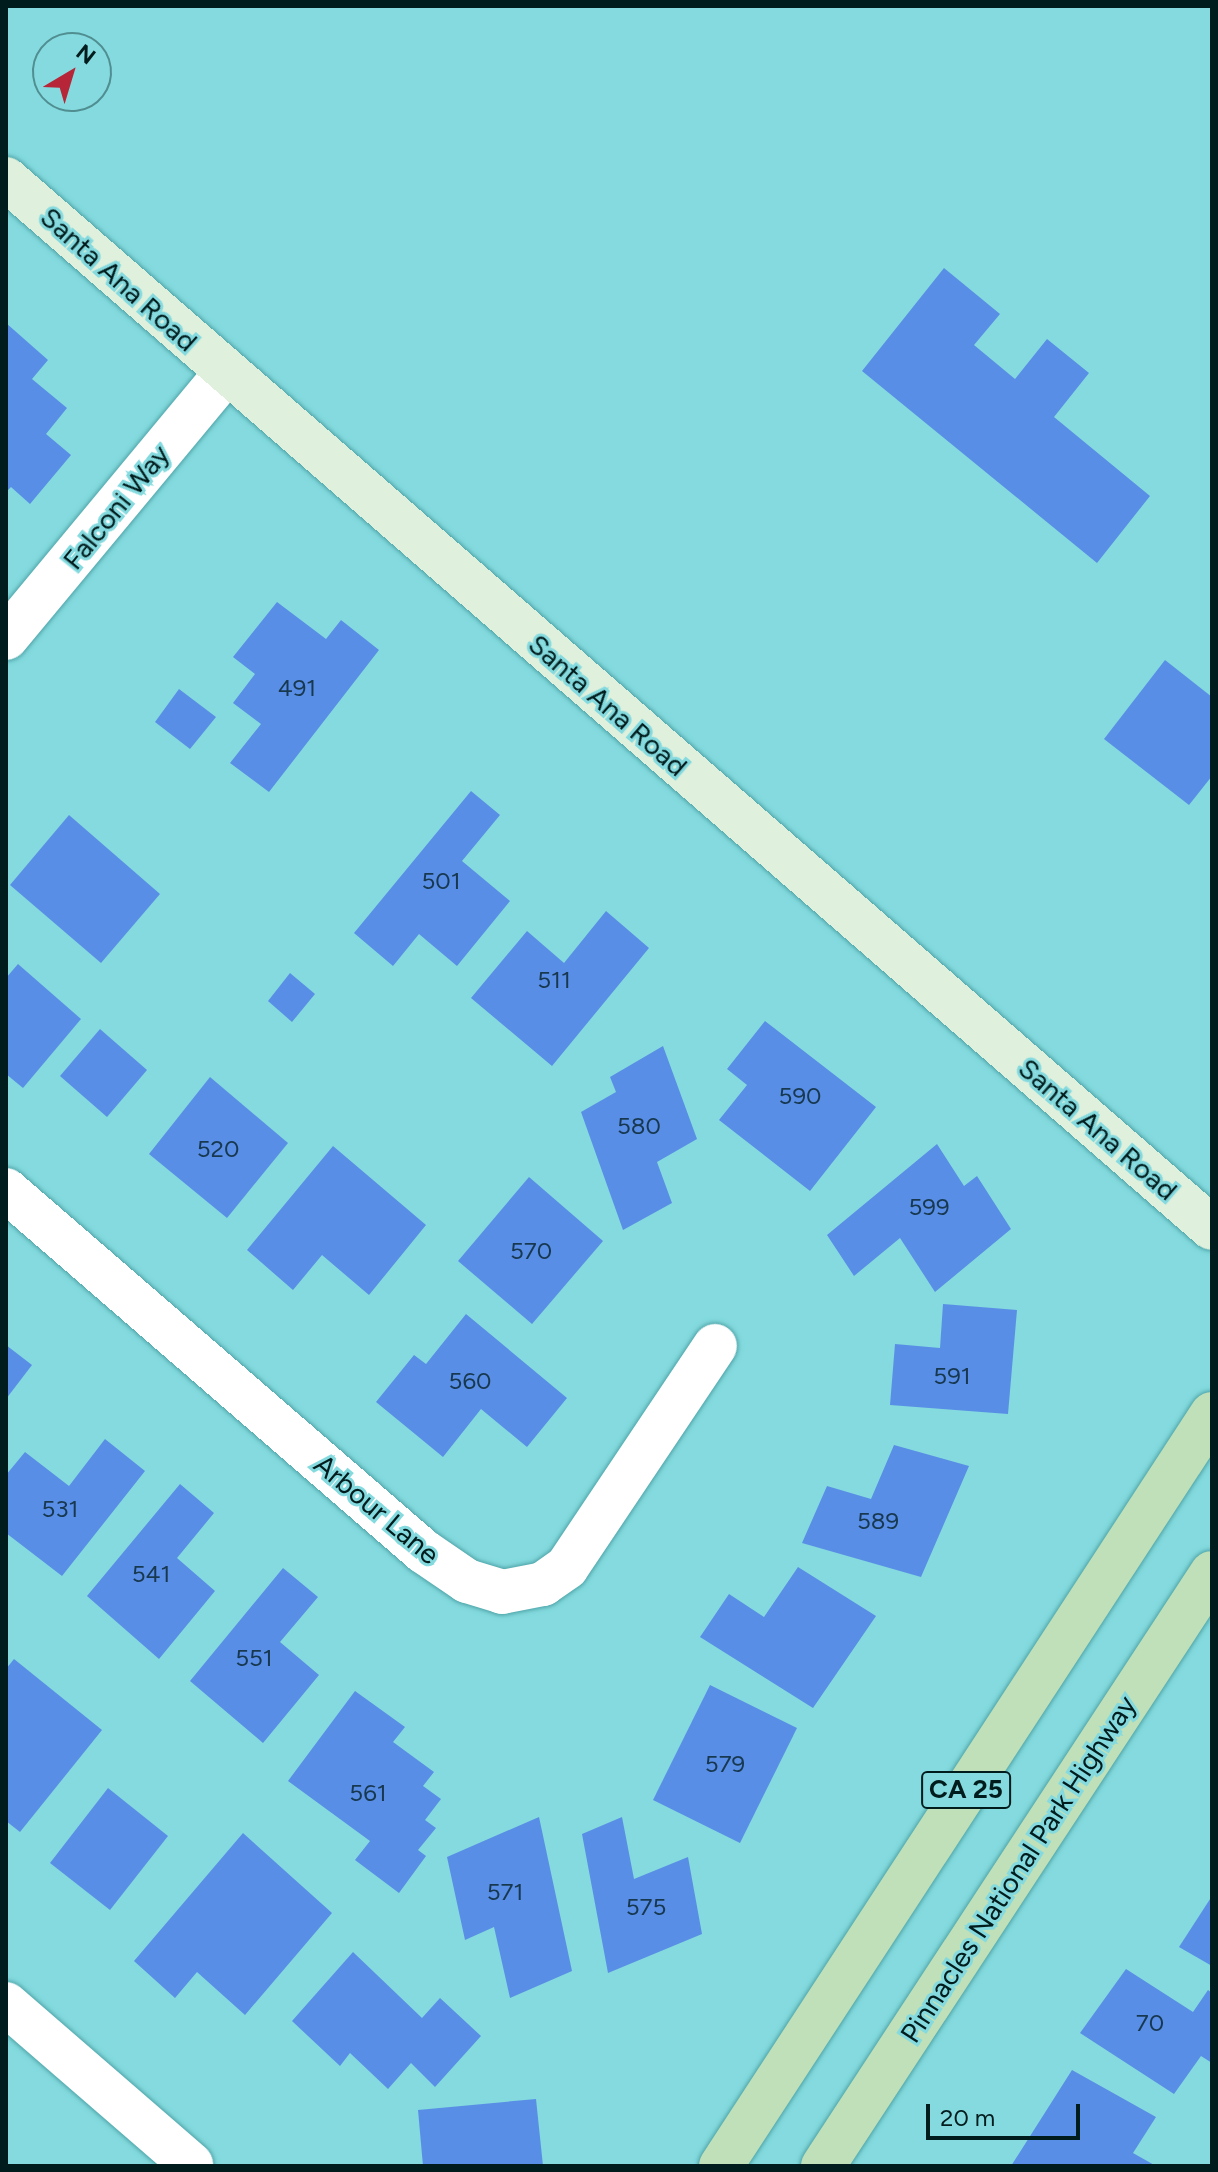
<!DOCTYPE html>
<style>
body{margin:0}
#map{position:relative;width:1218px;height:2172px;overflow:hidden;background:#84dade;font-family:Figtree,sans-serif}
div>[style]{position:absolute}
.building>*{inset:0;background:#598ee6}
.roads{filter:drop-shadow(0 0 2px #4ea4a8) drop-shadow(0 0 2px #4ea4a8)}
.street>*{height:44px;margin:-22px;padding:0 22px;transform-origin:22px;border-radius:22px;background:#fff}
.secondary>*{height:44px;margin:-22px;padding:0 22px;transform-origin:22px;border-radius:22px;background:#dff0dc}
.primary>*{height:44px;margin:-22px;padding:0 22px;transform-origin:22px;border-radius:22px;background:#bfe0b8}
span{translate:-50% -50%;white-space:nowrap;text-align:center;line-height:1.15;-webkit-text-stroke:6px #84dade;paint-order:stroke}
.number-label{font-size:24px;color:#17384f}
.number-label span{-webkit-text-stroke-width:0}
.shield-label span{padding:2px 6px;background:#84dade;border:2px solid;border-radius:6px;-webkit-text-stroke-width:0}
.shield-label{font-size:26px;color:#011c1d;font-weight:700}
.street-label{font-size:28px;color:#011c1d}
.frame{position:absolute;inset:0;border:8px solid #011c1d;pointer-events:none}
.north{position:absolute;left:32px;top:32px;width:80px;height:80px;box-sizing:border-box;background:#84dade;border:2px solid #508e91;border-radius:50%;rotate:38deg;font-size:22px;font-weight:700;line-height:32px;text-align:center;color:#011c1d}
.north::after{content:'';display:block;margin:auto;width:28px;height:36px;background:#b72538;clip-path:polygon(50% 0,100% 100%,50% 72%,0 100%)}
.scale{position:absolute;left:926px;top:2104px;width:154px;height:36px;box-sizing:border-box;border:4px solid #011c1d;border-top:0;padding-left:10px;font-size:24px;line-height:28px;white-space:nowrap;color:#011c1d;-webkit-text-stroke:6px #84dade;paint-order:stroke}
</style>
<div id="map">
<div class="building">
<div style="clip-path:polygon(944px 268px,1000px 314px,974px 345px,1015px 379px,1047px 339px,1089px 373px,1054px 417px,1150px 496px,1097px 563px,862px 371px)"></div>
<div style="clip-path:polygon(6px 323px,48px 360px,32px 379px,67px 408px,46px 434px,71px 455px,30px 504px,11px 487px,6px 492px)"></div>
<div style="clip-path:polygon(277px 602px,326px 639px,341px 620px,379px 650px,269px 792px,230px 763px,261px 724px,233px 703px,255px 674px,233px 657px)"></div>
<div style="clip-path:polygon(1165px 660px,1212px 697px,1212px 776px,1189px 805px,1104px 739px)"></div>
<div style="clip-path:polygon(179px 689px,216px 717px,190px 749px,155px 722px)"></div>
<div style="clip-path:polygon(471px 791px,500px 815px,462px 861px,510px 901px,457px 966px,419px 934px,393px 966px,354px 933px)"></div>
<div style="clip-path:polygon(69px 815px,160px 894px,101px 963px,10px 885px)"></div>
<div style="clip-path:polygon(606px 911px,649px 948px,552px 1066px,471px 998px,527px 931px,564px 963px)"></div>
<div style="clip-path:polygon(18px 964px,81px 1019px,23px 1088px,6px 1074px,6px 978px)"></div>
<div style="clip-path:polygon(290px 973px,315px 994px,292px 1022px,268px 1001px)"></div>
<div style="clip-path:polygon(765px 1021px,876px 1107px,810px 1191px,719px 1120px,747px 1085px,727px 1069px)"></div>
<div style="clip-path:polygon(100px 1029px,147px 1070px,107px 1117px,60px 1076px)"></div>
<div style="clip-path:polygon(663px 1046px,697px 1139px,657px 1162px,672px 1203px,623px 1230px,581px 1112px,616px 1092px,610px 1077px)"></div>
<div style="clip-path:polygon(210px 1077px,288px 1143px,227px 1218px,149px 1154px)"></div>
<div style="clip-path:polygon(937px 1144px,964px 1186px,977px 1176px,1011px 1229px,935px 1292px,900px 1238px,854px 1276px,827px 1235px)"></div>
<div style="clip-path:polygon(333px 1146px,426px 1225px,369px 1295px,322px 1255px,293px 1290px,247px 1250px)"></div>
<div style="clip-path:polygon(529px 1177px,603px 1241px,532px 1324px,458px 1261px)"></div>
<div style="clip-path:polygon(943px 1304px,1017px 1310px,1008px 1414px,890px 1405px,895px 1344px,940px 1348px)"></div>
<div style="clip-path:polygon(466px 1314px,567px 1398px,527px 1447px,481px 1409px,443px 1457px,376px 1402px,414px 1355px,426px 1364px)"></div>
<div style="clip-path:polygon(6px 1345px,32px 1365px,6px 1399px)"></div>
<div style="clip-path:polygon(105px 1439px,145px 1471px,62px 1576px,6px 1533px,6px 1475px,25px 1452px,69px 1486px)"></div>
<div style="clip-path:polygon(894px 1445px,969px 1466px,921px 1577px,802px 1543px,827px 1486px,871px 1499px)"></div>
<div style="clip-path:polygon(180px 1484px,214px 1513px,177px 1558px,215px 1591px,159px 1659px,87px 1596px)"></div>
<div style="clip-path:polygon(798px 1567px,876px 1616px,813px 1708px,700px 1637px,729px 1594px,764px 1617px)"></div>
<div style="clip-path:polygon(283px 1568px,318px 1597px,280px 1642px,319px 1675px,263px 1743px,190px 1681px)"></div>
<div style="clip-path:polygon(14px 1659px,102px 1730px,20px 1832px,6px 1821px,6px 1669px)"></div>
<div style="clip-path:polygon(710px 1685px,797px 1728px,740px 1843px,653px 1800px)"></div>
<div style="clip-path:polygon(355px 1691px,405px 1727px,393px 1742px,434px 1772px,423px 1786px,441px 1799px,425px 1820px,436px 1828px,418px 1850px,426px 1856px,399px 1893px,355px 1860px,370px 1841px,288px 1781px)"></div>
<div style="clip-path:polygon(108px 1788px,168px 1836px,110px 1910px,50px 1863px)"></div>
<div style="clip-path:polygon(539px 1817px,572px 1971px,510px 1998px,494px 1927px,465px 1940px,447px 1857px)"></div>
<div style="clip-path:polygon(622px 1817px,634px 1879px,688px 1857px,702px 1934px,608px 1973px,582px 1834px)"></div>
<div style="clip-path:polygon(243px 1833px,332px 1913px,245px 2015px,197px 1972px,175px 1998px,134px 1961px)"></div>
<div style="clip-path:polygon(1212px 1896px,1212px 1966px,1179px 1947px)"></div>
<div style="clip-path:polygon(353px 1952px,422px 2018px,440px 1998px,481px 2036px,435px 2087px,411px 2063px,388px 2089px,350px 2053px,340px 2066px,292px 2021px)"></div>
<div style="clip-path:polygon(1126px 1969px,1193px 2012px,1208px 1990px,1212px 1993px,1212px 2063px,1201px 2056px,1174px 2094px,1080px 2033px)"></div>
<div style="clip-path:polygon(1072px 2070px,1156px 2117px,1133px 2153px,1156px 2166px,1011px 2166px)"></div>
<div style="clip-path:polygon(536px 2099px,543px 2166px,423px 2166px,418px 2110px)"></div>
</div>
<div class="roads">
<div class="street">
<div style="left:6px;top:638px;width:343px;rotate:-50.3deg"></div>
<div style="left:6px;top:1190px;width:552px;rotate:40.88deg"></div>
<div style="left:423px;top:1551px;width:53px;rotate:34.3deg"></div>
<div style="left:467px;top:1581px;width:37px;rotate:17deg"></div>
<div style="left:502px;top:1592px;width:42px;rotate:-11deg"></div>
<div style="left:543px;top:1584px;width:29px;rotate:-35deg"></div>
<div style="left:567px;top:1567px;width:266px;rotate:-56.2deg"></div>
<div style="left:6px;top:2004px;width:245px;rotate:40.9deg"></div>
</div>
<div class="secondary">
<div style="left:6px;top:179px;width:1598px;rotate:41.02deg"></div>
</div>
<div class="primary">
<div style="left:721px;top:2166px;width:898px;rotate:-56.86deg"></div>
<div style="left:823px;top:2166px;width:709px;rotate:-56.74deg"></div>
</div>
</div>
<div class="number-label">
<span style="left:297px;top:688px">491</span>
<span style="left:441px;top:881px">501</span>
<span style="left:554px;top:980px">511</span>
<span style="left:800px;top:1096px">590</span>
<span style="left:639px;top:1126px">580</span>
<span style="left:218px;top:1149px">520</span>
<span style="left:929px;top:1207px">599</span>
<span style="left:531px;top:1251px">570</span>
<span style="left:952px;top:1376px">591</span>
<span style="left:470px;top:1381px">560</span>
<span style="left:60px;top:1509px">531</span>
<span style="left:878px;top:1521px">589</span>
<span style="left:151px;top:1574px">541</span>
<span style="left:254px;top:1658px">551</span>
<span style="left:725px;top:1764px">579</span>
<span style="left:368px;top:1793px">561</span>
<span style="left:505px;top:1892px">571</span>
<span style="left:646px;top:1907px">575</span>
<span style="left:1150px;top:2023px">70</span>
</div>
<div class="shield-label">
<span style="left:966px;top:1790px">CA 25</span>
</div>
<div class="street-label">
<span style="left:119px;top:279px;rotate:42deg">Santa Ana Road</span>
<span style="left:116px;top:507px;rotate:-51deg">Falconi Way</span>
<span style="left:608px;top:705px;rotate:41deg">Santa Ana Road</span>
<span style="left:1098px;top:1129px;rotate:41deg">Santa Ana Road</span>
<span style="left:377px;top:1509px;rotate:40deg">Arbour Lane</span>
<span style="left:1018px;top:1869px;rotate:-57deg">Pinnacles National Park Highway</span>
</div>
<div class="frame"></div>
<div class="north">N</div>
<div class="scale">20 m</div>
</div>
